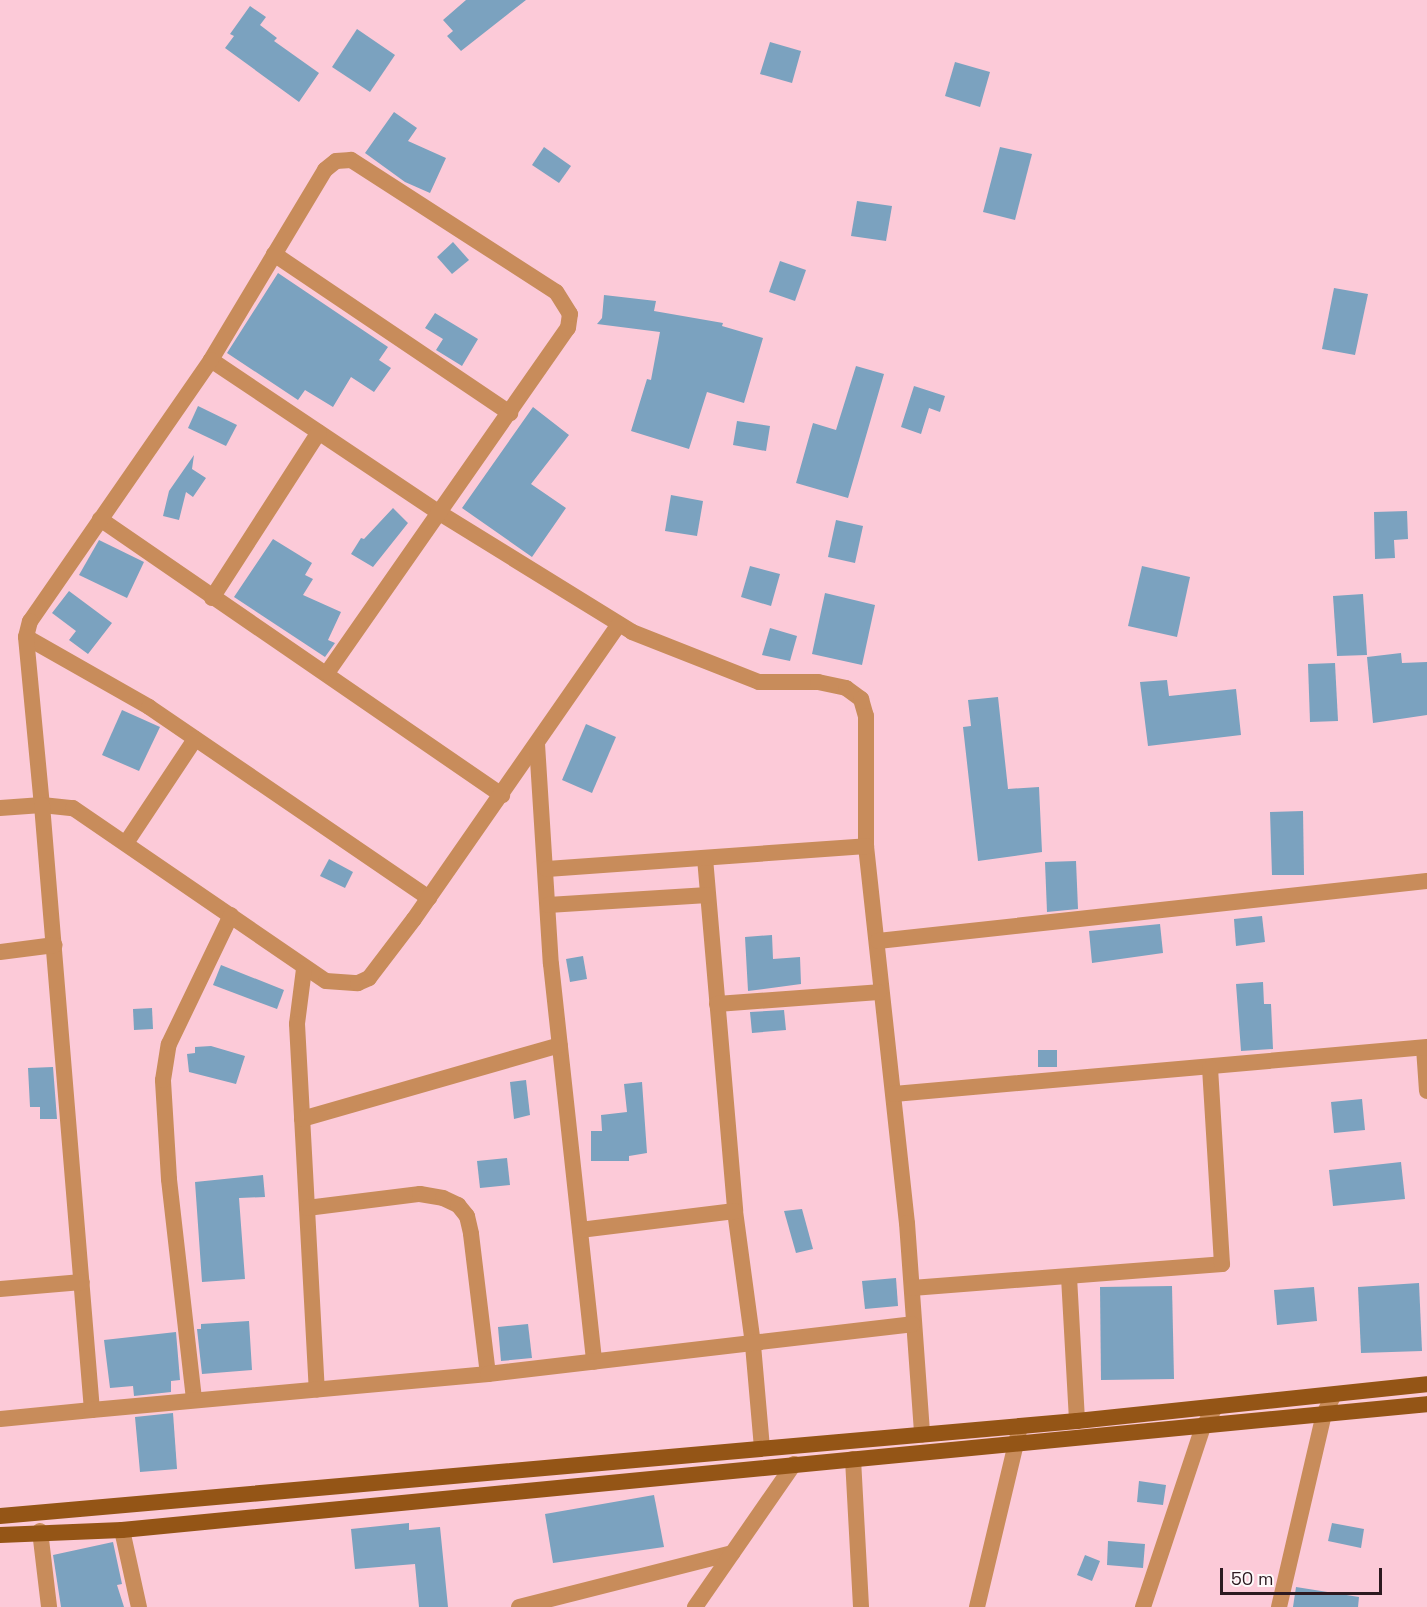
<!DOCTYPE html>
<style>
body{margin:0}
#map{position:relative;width:1427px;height:1607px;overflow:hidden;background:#fccad8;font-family:"Space Grotesk",sans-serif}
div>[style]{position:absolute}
.building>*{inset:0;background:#7ba2bf}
.minor>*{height:16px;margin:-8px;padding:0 8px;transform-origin:8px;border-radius:8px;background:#c88c5b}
.primary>*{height:16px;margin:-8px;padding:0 8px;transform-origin:8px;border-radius:8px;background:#945516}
span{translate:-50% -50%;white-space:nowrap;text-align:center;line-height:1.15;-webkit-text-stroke:6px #fef9fa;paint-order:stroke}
.scale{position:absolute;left:1220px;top:1568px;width:162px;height:27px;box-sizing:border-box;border:3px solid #2c1a20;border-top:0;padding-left:8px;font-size:18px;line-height:21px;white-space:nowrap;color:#2c1a20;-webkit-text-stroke:4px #fef9fa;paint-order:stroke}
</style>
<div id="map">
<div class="building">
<div style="clip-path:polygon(466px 0,526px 0,461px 51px,447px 36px,453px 31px,443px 20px)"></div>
<div style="clip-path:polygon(250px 6px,266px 17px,260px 25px,277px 38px,274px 41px,319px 73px,299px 102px,225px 48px,234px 36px,230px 34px)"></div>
<div style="clip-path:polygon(357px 29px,395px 55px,370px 92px,332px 67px)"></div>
<div style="clip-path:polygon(770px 42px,801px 51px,792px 83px,760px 74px)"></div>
<div style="clip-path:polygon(955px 62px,990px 72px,980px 107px,945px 96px)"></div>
<div style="clip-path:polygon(394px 112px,417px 128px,408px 141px,446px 158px,430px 193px,405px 182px,365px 153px)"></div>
<div style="clip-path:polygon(544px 147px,571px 166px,559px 183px,532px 165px)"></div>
<div style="clip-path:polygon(1000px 147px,1032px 154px,1015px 220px,983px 212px)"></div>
<div style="clip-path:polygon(857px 201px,892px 206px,886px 241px,851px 236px)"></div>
<div style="clip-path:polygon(453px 242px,469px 260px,452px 274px,437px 257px)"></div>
<div style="clip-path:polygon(780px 261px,806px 270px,795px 301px,769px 292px)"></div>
<div style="clip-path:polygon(278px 273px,388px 347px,379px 360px,391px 368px,374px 392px,351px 377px,333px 407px,305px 390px,298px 400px,227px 353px)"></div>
<div style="clip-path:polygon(1334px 288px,1368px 294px,1355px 355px,1322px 349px)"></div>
<div style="clip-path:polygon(604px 295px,656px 301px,654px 311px,723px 323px,722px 326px,763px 338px,744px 403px,707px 392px,689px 449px,631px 431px,647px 379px,651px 380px,660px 332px,597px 324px,602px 318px)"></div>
<div style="clip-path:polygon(435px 313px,478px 339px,462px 366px,436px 350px,443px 339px,425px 328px)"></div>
<div style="clip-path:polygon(856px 366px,884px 374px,848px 498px,796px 483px,813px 423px,836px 430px)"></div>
<div style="clip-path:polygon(914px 386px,945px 396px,940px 412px,929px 408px,921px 434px,901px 427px)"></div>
<div style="clip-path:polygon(198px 406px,237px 425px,226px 446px,188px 428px)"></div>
<div style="clip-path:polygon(533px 407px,569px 435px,531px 484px,566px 508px,532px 557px,462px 508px)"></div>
<div style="clip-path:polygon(737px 421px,770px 426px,766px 451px,733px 445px)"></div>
<div style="clip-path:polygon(194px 455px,192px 469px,206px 478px,193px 497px,186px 492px,179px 520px,163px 516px,169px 491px)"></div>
<div style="clip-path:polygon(671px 495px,703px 501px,697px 536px,665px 531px)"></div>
<div style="clip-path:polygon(393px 508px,408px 523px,373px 567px,351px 554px,361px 538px,364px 539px)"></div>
<div style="clip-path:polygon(1407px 511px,1408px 539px,1394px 540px,1395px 558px,1375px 559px,1374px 512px)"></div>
<div style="clip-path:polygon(836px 520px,863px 526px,855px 563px,828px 557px)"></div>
<div style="clip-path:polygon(273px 539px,312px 563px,305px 575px,313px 579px,303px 595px,341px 612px,328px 640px,335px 643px,325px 657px,234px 597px)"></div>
<div style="clip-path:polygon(99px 540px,144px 562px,127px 598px,79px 575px)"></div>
<div style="clip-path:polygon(750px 566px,780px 574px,771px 606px,741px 597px)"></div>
<div style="clip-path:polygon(1142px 566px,1190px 577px,1177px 637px,1128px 626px)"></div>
<div style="clip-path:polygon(69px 591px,112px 623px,88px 654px,69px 640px,76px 631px,52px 613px)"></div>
<div style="clip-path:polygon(825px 593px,875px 605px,862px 665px,812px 654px)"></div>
<div style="clip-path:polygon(1363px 594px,1367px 655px,1337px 656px,1333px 596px)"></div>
<div style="clip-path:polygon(770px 628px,797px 636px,790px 661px,762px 655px)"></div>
<div style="clip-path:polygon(1401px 653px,1402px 663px,1427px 662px,1427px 715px,1373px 723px,1367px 657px)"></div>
<div style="clip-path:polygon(1335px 663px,1338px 721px,1310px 722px,1308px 664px)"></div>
<div style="clip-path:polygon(1167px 680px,1169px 696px,1236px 689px,1241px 735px,1148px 746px,1140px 682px)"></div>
<div style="clip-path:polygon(998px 697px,1008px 789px,1039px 787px,1042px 852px,978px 861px,963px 727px,971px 726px,968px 700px)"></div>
<div style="clip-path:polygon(122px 710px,160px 727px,139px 771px,102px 755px)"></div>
<div style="clip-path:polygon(586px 724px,616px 737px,592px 793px,562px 780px)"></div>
<div style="clip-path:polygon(1303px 811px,1304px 875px,1272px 875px,1270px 812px)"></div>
<div style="clip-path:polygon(329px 859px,353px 872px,345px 888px,320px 876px)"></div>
<div style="clip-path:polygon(1076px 861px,1078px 909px,1047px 912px,1045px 862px)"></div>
<div style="clip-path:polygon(1262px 916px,1265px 942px,1236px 946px,1234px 919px)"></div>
<div style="clip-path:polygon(1160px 924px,1163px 953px,1092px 963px,1089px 931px)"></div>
<div style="clip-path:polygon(772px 935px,773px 959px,800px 957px,801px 984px,748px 991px,745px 937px)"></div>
<div style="clip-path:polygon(583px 956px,587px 979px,570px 982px,566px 959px)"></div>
<div style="clip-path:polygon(221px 965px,284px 990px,277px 1009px,213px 985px)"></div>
<div style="clip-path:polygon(1263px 982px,1264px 1004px,1271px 1004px,1273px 1049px,1241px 1051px,1236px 984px)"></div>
<div style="clip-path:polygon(152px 1008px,153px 1029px,134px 1030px,133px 1009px)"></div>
<div style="clip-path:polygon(784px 1010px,786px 1030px,752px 1033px,750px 1012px)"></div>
<div style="clip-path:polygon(211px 1046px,245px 1056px,236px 1084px,189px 1072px,187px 1054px,195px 1053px,195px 1047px)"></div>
<div style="clip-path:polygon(1038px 1050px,1057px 1050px,1057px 1067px,1038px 1067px)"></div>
<div style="clip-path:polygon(53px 1067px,57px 1119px,40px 1119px,40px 1107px,30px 1107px,28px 1068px)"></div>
<div style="clip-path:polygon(526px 1080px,530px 1115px,514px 1119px,510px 1082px)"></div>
<div style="clip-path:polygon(642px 1082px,647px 1153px,629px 1156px,629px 1161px,591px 1161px,591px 1131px,602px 1131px,601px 1115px,627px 1112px,624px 1084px)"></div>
<div style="clip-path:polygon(1362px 1099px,1365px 1130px,1334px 1133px,1331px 1102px)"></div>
<div style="clip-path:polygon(507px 1158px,510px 1185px,480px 1188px,477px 1161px)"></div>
<div style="clip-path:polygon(1401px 1162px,1405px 1199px,1333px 1206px,1329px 1170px)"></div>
<div style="clip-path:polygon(263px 1175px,265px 1197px,239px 1198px,245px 1279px,202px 1282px,195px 1182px)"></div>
<div style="clip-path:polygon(802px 1209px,813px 1249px,796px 1253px,784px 1211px)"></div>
<div style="clip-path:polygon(896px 1278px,898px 1306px,865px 1309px,862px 1281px)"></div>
<div style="clip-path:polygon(1419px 1283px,1422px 1351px,1361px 1353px,1358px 1287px)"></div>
<div style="clip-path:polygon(1172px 1286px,1174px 1379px,1101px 1380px,1100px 1287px)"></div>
<div style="clip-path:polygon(1314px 1287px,1317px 1321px,1277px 1325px,1274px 1290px)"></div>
<div style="clip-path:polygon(249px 1321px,252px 1370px,202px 1374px,197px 1329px,201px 1329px,201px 1324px)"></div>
<div style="clip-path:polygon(528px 1324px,532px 1358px,501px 1361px,498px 1327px)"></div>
<div style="clip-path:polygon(176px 1332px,180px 1380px,171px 1381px,171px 1392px,134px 1396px,133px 1386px,110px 1388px,104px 1340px)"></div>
<div style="clip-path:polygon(173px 1413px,177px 1469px,140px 1472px,135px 1417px)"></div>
<div style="clip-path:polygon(1139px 1481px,1166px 1485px,1163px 1505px,1137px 1502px)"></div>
<div style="clip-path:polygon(654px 1495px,664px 1547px,553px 1563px,545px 1514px)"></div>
<div style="clip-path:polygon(409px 1523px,409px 1530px,440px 1527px,448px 1607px,419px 1607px,415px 1564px,355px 1569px,351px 1529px)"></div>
<div style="clip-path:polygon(1332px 1523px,1364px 1529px,1361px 1548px,1328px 1541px)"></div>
<div style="clip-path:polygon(1108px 1541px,1145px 1544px,1143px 1568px,1107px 1565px)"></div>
<div style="clip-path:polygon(113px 1542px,122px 1584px,117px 1585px,124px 1607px,61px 1607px,53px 1555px)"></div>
<div style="clip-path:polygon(1085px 1555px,1100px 1561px,1092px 1581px,1077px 1575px)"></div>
<div style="clip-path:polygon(1296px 1587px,1359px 1597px,1358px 1607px,1293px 1607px)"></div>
</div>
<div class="minor">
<div style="left:274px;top:254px;width:285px;rotate:34deg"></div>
<div style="left:211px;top:360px;width:273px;rotate:33.8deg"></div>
<div style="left:438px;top:512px;width:228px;rotate:31.7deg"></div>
<div style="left:632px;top:632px;width:136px;rotate:21.5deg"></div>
<div style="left:759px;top:682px;width:59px"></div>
<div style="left:818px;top:682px;width:29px;rotate:12deg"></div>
<div style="left:846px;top:688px;width:19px;rotate:36deg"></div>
<div style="left:861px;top:699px;width:18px;rotate:74deg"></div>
<div style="left:866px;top:716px;width:130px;rotate:90deg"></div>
<div style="left:866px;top:846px;width:379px;rotate:83.8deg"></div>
<div style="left:907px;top:1223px;width:212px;rotate:85.9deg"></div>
<div style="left:100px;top:519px;width:488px;rotate:34.5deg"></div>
<div style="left:212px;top:598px;width:197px;rotate:-57.2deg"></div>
<div style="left:26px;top:637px;width:142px;rotate:29.6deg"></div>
<div style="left:149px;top:707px;width:339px;rotate:34.3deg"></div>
<div style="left:327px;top:673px;width:421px;rotate:-55.1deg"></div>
<div style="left:568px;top:328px;width:14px;rotate:-82deg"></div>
<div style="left:570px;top:314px;width:26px;rotate:-122deg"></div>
<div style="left:556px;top:292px;width:244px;rotate:-147.2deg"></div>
<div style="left:351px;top:160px;width:15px;rotate:176deg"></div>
<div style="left:336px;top:161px;width:14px;rotate:141deg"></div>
<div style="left:325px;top:170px;width:222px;rotate:121deg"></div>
<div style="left:211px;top:360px;width:318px;rotate:124.7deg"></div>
<div style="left:30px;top:621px;width:16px;rotate:104deg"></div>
<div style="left:26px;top:637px;width:169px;rotate:84.6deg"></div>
<div style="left:42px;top:805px;width:31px;rotate:6deg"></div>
<div style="left:73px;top:808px;width:306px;rotate:34.4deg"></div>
<div style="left:326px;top:981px;width:32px;rotate:4deg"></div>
<div style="left:358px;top:983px;width:12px;rotate:-24deg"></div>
<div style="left:369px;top:978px;width:74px;rotate:-52.7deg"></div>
<div style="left:414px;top:919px;width:359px;rotate:-55.2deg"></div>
<div style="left:537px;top:744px;width:220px;rotate:86.4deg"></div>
<div style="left:551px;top:964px;width:400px;rotate:83.8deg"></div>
<div style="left:0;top:808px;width:42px;rotate:-4.1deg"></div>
<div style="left:42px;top:805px;width:607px;rotate:85.28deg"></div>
<div style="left:92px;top:1410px;width:92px;rotate:174.4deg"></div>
<div style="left:126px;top:843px;width:125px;rotate:-56.4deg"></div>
<div style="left:705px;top:858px;width:354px;rotate:85.1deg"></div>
<div style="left:735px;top:1211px;width:135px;rotate:82.3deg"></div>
<div style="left:753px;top:1345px;width:103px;rotate:85deg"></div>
<div style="left:547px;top:869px;width:320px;rotate:-4.1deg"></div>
<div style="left:548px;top:905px;width:160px;rotate:-3.6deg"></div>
<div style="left:878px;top:941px;width:552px;rotate:-6.24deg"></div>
<div style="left:0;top:952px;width:55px;rotate:-7.3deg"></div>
<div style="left:304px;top:969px;width:55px;rotate:97.3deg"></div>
<div style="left:297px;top:1024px;width:366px;rotate:86.9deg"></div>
<div style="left:717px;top:1004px;width:162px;rotate:-4.2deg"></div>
<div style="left:1424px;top:1048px;width:43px;rotate:86deg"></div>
<div style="left:894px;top:1094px;width:535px;rotate:-5.04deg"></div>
<div style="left:302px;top:1119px;width:268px;rotate:-16deg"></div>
<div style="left:307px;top:1208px;width:114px;rotate:-7.1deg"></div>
<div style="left:420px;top:1194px;width:23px;rotate:10deg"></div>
<div style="left:443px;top:1198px;width:17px;rotate:25deg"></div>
<div style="left:458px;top:1205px;width:14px;rotate:51deg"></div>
<div style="left:467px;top:1216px;width:18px;rotate:77deg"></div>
<div style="left:471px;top:1234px;width:141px;rotate:83.1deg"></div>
<div style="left:580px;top:1230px;width:156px;rotate:-7deg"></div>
<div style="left:1069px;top:1277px;width:144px;rotate:86.8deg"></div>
<div style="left:912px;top:1288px;width:311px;rotate:-4.4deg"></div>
<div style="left:1222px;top:1264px;width:196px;rotate:-93.5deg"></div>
<div style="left:0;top:1289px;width:82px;rotate:-4.9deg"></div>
<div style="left:194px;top:1399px;width:221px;rotate:-96.5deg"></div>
<div style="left:169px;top:1179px;width:99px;rotate:-93.5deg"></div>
<div style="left:163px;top:1080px;width:36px;rotate:-81deg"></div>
<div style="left:169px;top:1044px;width:143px;rotate:-64.3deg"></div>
<div style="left:92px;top:1410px;width:398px;rotate:-5.2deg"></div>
<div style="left:488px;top:1374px;width:427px;rotate:-6.7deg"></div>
<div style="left:853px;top:1459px;width:148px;rotate:86.9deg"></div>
<div style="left:122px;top:1530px;width:79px;rotate:77.6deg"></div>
<div style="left:40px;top:1531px;width:77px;rotate:83.2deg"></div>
<div style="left:519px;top:1607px;width:220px;rotate:-14.2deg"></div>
<div style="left:695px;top:1607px;width:174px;rotate:-55.3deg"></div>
<div style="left:977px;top:1607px;width:186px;rotate:-76.6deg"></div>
<div style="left:1143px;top:1607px;width:190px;rotate:-71.6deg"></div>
<div style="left:1203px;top:1427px;width:22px;rotate:-58deg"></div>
<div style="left:1279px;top:1607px;width:198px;rotate:-76.9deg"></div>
<div style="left:1324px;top:1414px;width:20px;rotate:-63deg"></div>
</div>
<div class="primary">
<div style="left:0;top:1516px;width:1081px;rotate:-5.04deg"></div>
<div style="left:1077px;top:1421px;width:352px;rotate:-6deg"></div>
<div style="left:0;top:1535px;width:122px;rotate:-2.3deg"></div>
<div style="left:122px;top:1530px;width:1311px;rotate:-5.51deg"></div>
</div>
<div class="scale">50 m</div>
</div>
